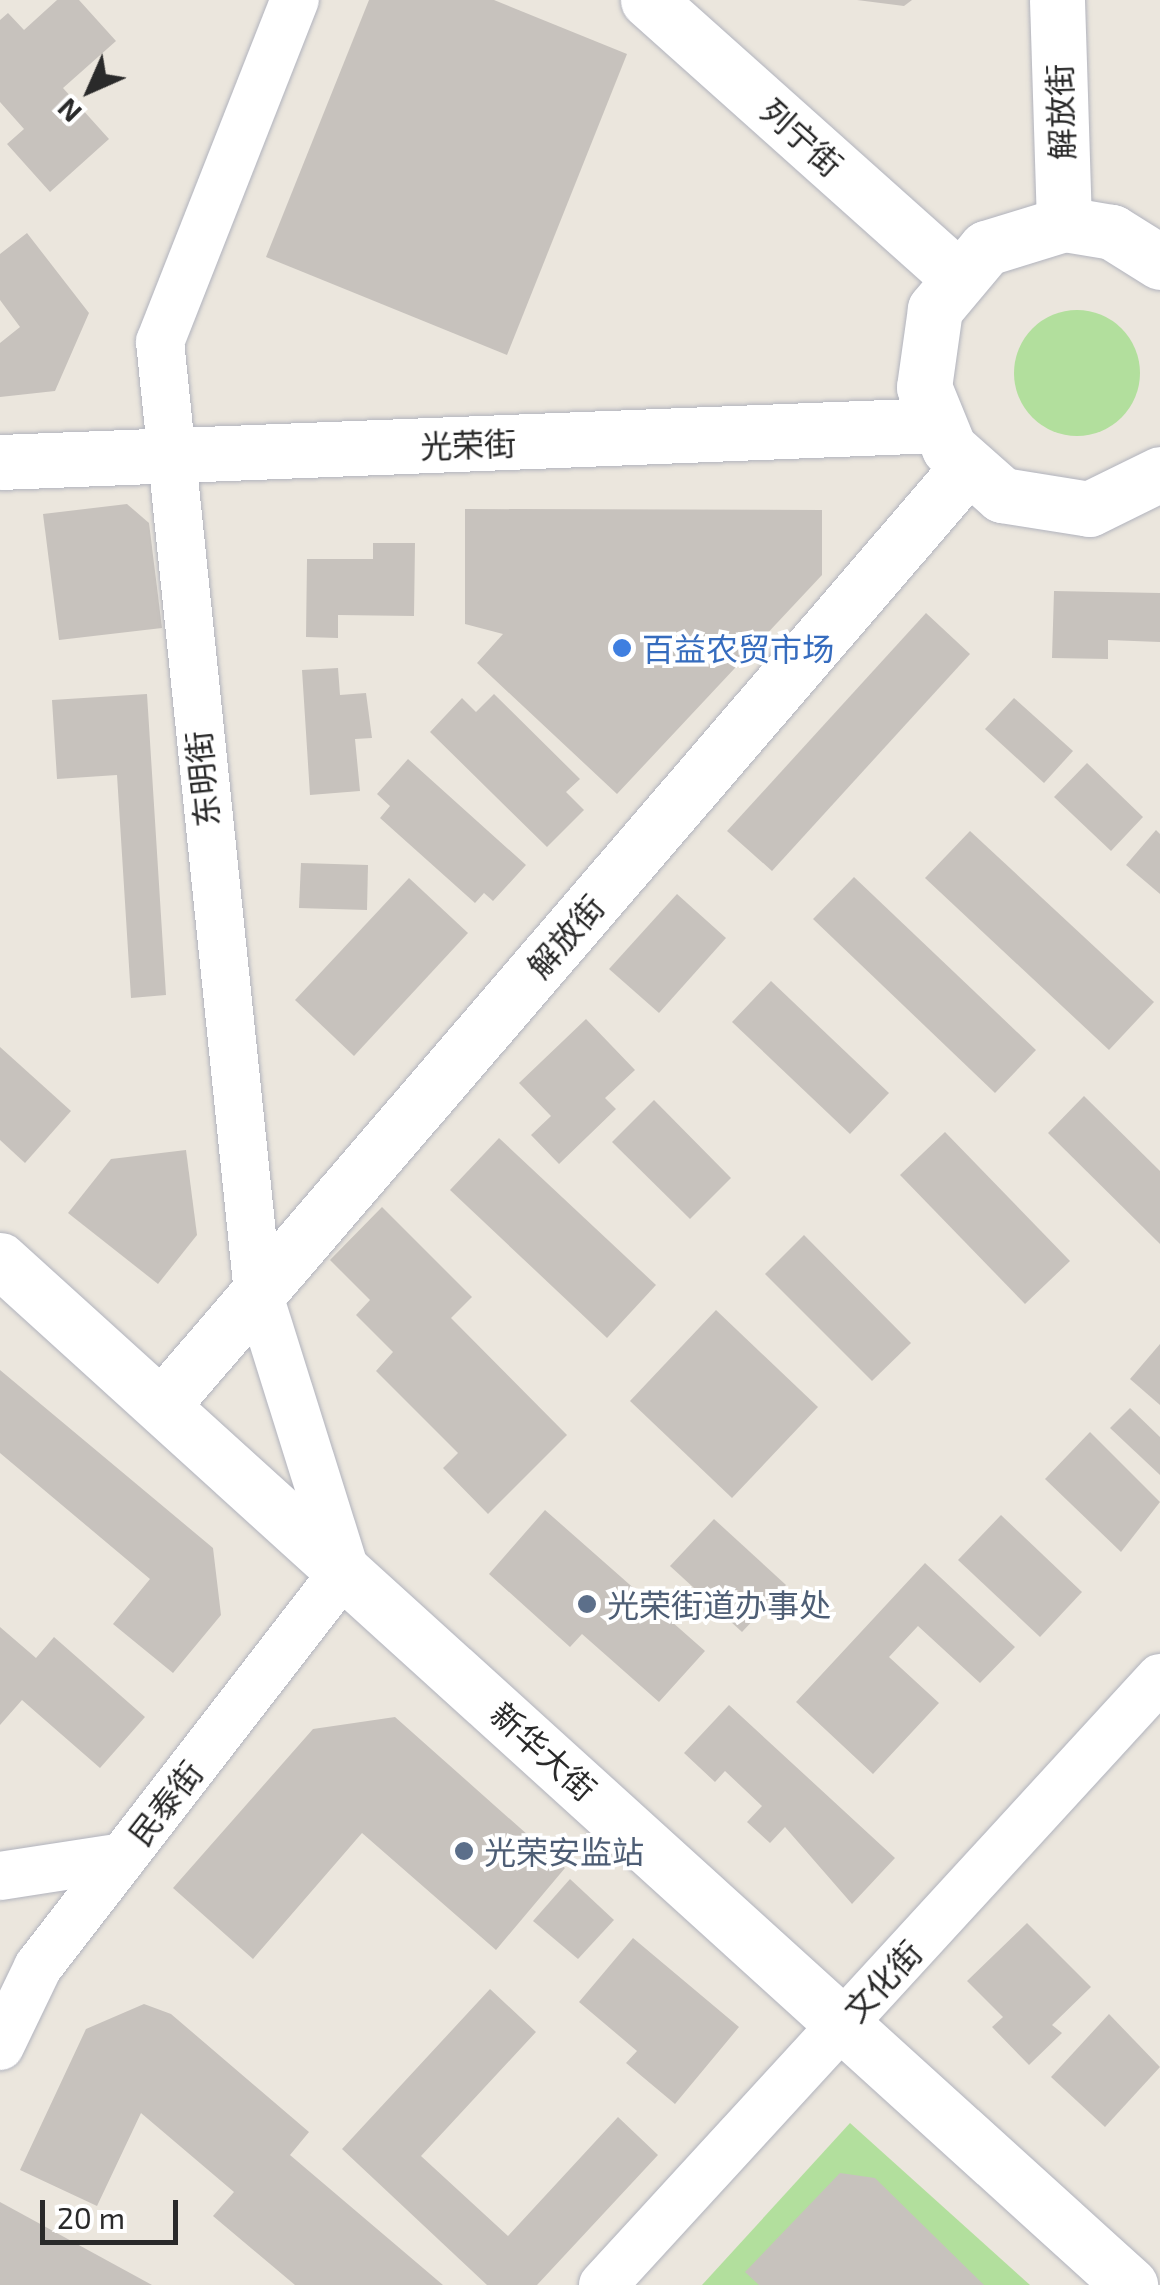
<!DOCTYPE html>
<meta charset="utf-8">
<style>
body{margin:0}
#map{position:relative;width:1160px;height:2285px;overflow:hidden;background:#ebe6dd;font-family:"Exo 2","Noto Sans SC",sans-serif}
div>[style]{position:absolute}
.green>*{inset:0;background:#b2df9d}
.round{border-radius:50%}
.building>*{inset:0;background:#c7c2bd}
.roads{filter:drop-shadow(0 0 2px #b1b3bd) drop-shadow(0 0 2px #b1b3bd)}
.street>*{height:48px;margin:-24px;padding:0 24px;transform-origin:24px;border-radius:24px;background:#fff}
.secondary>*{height:55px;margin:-27.5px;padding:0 27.5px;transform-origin:27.5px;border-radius:27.5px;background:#fff}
.dots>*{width:28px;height:28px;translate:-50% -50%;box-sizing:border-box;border:5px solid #fff;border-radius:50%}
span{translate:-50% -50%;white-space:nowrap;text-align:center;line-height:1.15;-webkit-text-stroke:8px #fff;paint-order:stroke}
.street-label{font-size:32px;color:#2a2a2a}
.shop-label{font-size:32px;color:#366cbe}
.left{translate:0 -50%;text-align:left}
.service-label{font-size:32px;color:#4e5e75}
.north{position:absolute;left:40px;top:40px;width:100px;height:100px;-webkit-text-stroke:8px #fff;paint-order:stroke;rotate:225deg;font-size:28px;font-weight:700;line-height:40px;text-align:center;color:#2a2a2a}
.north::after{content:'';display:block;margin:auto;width:35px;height:45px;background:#2a2a2a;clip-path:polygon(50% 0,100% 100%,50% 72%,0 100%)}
.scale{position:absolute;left:40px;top:2200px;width:138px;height:45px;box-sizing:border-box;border:5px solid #2a2a2a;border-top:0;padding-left:12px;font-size:30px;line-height:35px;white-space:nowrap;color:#2a2a2a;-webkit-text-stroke:8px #fff;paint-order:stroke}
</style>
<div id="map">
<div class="green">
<div class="round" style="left:1014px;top:310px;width:126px;height:126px"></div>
<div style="clip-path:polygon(850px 2123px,1030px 2285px,702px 2285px)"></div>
</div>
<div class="building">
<div style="clip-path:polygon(57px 0,79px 0,116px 41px,63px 88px,109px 139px,50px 192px,7px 144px,24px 129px,0 102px,0 20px,8px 13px,24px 30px)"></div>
<div style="clip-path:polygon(369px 0,494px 0,627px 54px,507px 355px,266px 257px)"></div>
<div style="clip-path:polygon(857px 0,912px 0,904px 6px)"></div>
<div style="clip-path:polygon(27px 233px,89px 313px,55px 391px,0 397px,0 343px,20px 327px,0 300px,0 254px)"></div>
<div style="clip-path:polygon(127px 504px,149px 523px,162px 628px,59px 640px,43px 514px)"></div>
<div style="clip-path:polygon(465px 509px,822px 510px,822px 575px,617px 794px,477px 663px,503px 634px,465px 624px)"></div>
<div style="clip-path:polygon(373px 543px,415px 543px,414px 616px,338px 615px,338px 638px,306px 637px,307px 559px,373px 559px)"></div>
<div style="clip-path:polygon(1054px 591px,1160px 593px,1160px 642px,1108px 640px,1108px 659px,1052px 658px)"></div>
<div style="clip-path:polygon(926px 613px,970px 654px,772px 871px,727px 831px)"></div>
<div style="clip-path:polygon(338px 668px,340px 695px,366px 693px,372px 738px,355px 739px,360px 791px,310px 795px,302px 670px)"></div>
<div style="clip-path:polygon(147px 694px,166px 995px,131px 998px,117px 775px,57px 779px,52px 700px)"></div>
<div style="clip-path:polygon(494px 694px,580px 779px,566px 792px,584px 810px,547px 847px,430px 732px,462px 698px,476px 712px)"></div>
<div style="clip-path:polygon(1014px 698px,1073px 751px,1044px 783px,985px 729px)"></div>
<div style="clip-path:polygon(408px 759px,526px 865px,493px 901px,484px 893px,475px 903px,380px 818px,390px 806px,377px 794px)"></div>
<div style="clip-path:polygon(1087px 763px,1143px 817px,1111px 851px,1054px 797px)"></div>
<div style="clip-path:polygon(1156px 830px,1160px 834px,1160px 894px,1126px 865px)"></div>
<div style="clip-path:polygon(970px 831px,1154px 1002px,1109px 1050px,925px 878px)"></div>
<div style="clip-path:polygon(301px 863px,368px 865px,367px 910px,299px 908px)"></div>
<div style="clip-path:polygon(854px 877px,1036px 1050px,995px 1093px,813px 919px)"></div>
<div style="clip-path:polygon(409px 878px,468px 933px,354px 1056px,295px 1000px)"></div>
<div style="clip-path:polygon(677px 894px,726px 938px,659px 1013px,609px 969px)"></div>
<div style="clip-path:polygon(771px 981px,889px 1093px,850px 1134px,732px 1022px)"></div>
<div style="clip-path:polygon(586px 1019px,635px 1070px,605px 1098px,616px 1109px,559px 1164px,531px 1135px,551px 1116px,519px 1083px)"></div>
<div style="clip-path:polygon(0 1047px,71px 1111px,25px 1163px,0 1140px)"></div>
<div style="clip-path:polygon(1084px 1096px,1160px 1171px,1160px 1244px,1048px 1133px)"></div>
<div style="clip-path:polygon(654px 1100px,731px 1178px,690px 1219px,612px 1142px)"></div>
<div style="clip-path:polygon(945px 1132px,1070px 1261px,1025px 1304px,900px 1175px)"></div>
<div style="clip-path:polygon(499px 1138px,656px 1285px,607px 1338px,450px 1190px)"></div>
<div style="clip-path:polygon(186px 1150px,197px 1235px,158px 1284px,68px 1213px,111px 1159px)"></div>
<div style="clip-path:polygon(382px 1207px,472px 1297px,451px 1318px,567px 1435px,488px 1514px,443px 1468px,458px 1453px,376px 1371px,393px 1352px,356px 1315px,370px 1300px,330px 1260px)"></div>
<div style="clip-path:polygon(804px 1235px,911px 1343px,872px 1381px,765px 1274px)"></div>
<div style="clip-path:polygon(716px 1310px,818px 1407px,732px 1498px,630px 1401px)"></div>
<div style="clip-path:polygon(1160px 1344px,1160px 1405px,1130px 1379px)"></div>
<div style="clip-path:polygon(0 1370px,213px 1548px,221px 1615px,173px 1673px,113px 1624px,150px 1579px,0 1453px)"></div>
<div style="clip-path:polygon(1130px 1408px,1160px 1437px,1160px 1475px,1110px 1428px)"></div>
<div style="clip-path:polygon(1090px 1432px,1160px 1502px,1121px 1552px,1045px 1479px)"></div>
<div style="clip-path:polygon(545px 1510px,705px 1651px,659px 1702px,582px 1634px,570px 1647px,489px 1574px)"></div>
<div style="clip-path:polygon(1001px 1515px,1082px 1592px,1040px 1637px,958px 1560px)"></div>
<div style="clip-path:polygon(714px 1519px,786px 1585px,742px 1632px,670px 1566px)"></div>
<div style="clip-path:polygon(925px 1563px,1015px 1647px,980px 1683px,918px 1626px,889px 1657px,939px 1703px,873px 1774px,796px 1702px)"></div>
<div style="clip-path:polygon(0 1627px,36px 1658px,54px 1637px,145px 1717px,100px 1768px,22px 1700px,0 1725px)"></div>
<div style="clip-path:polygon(729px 1705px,895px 1858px,852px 1904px,785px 1827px,770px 1843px,747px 1822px,762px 1806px,725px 1771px,715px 1782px,684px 1753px)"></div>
<div style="clip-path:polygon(395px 1717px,565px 1868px,496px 1950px,362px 1833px,253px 1959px,173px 1888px,313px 1729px)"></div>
<div style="clip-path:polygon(570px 1879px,614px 1920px,578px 1959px,533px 1921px)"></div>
<div style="clip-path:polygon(1027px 1923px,1091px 1987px,1052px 2025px,1062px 2033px,1029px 2065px,992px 2027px,1003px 2017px,967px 1981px)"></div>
<div style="clip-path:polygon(633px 1938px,739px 2027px,675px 2104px,626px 2063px,637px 2051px,579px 2002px)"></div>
<div style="clip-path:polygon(490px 1989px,536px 2032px,421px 2156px,508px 2236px,618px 2117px,658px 2155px,537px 2285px,487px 2285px,342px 2149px)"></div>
<div style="clip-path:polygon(144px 2004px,171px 2014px,309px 2132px,290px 2155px,443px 2285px,295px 2285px,213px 2216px,234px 2192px,141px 2113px,97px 2206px,20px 2170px,86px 2029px)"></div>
<div style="clip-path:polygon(1109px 2014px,1160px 2067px,1105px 2127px,1051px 2077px)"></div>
<div style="clip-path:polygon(840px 2173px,875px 2178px,984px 2285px,759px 2285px,745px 2272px)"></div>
<div style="clip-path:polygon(0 2202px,152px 2285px,0 2285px)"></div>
</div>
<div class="roads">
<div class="street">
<div style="left:0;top:1876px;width:124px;rotate:-8.8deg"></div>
<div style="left:0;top:2046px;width:88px;rotate:-64.3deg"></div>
<div style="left:38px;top:1967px;width:502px;rotate:-52.29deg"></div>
<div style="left:345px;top:1570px;width:290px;rotate:-107.4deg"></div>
<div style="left:258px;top:1293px;width:956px;rotate:-95.88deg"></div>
<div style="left:160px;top:342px;width:368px;rotate:-68.5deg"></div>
<div style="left:603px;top:2285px;width:824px;rotate:-47.46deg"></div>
</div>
<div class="secondary">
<div style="left:648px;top:0;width:413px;rotate:41.8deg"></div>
<div style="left:1057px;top:0;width:224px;rotate:88.2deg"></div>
<div style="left:1160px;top:262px;width:57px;rotate:-148deg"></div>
<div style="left:1112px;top:232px;width:49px;rotate:-170.5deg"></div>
<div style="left:1064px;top:224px;width:82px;rotate:162.9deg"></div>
<div style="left:986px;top:248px;width:80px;rotate:129.9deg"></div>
<div style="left:935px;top:309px;width:79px;rotate:98deg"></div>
<div style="left:924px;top:387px;width:66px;rotate:67.7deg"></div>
<div style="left:949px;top:448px;width:71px;rotate:41.6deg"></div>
<div style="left:1002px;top:495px;width:88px;rotate:9.1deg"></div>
<div style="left:1089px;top:509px;width:79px;rotate:-26.2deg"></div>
<div style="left:0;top:462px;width:937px;rotate:-2.26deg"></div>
<div style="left:0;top:1260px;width:1526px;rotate:42.21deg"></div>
<div style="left:163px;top:1404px;width:1232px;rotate:-49.34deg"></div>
</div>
</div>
<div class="dots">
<div style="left:622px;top:648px;background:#3f7fe0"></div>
<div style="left:587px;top:1604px;background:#5c6f8a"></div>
<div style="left:464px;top:1851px;background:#5c6f8a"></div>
</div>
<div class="street-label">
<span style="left:1060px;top:112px;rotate:-92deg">解放街</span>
<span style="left:802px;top:137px;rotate:42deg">列宁街</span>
<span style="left:468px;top:444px;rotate:-2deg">光荣街</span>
<span style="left:202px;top:779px;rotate:-96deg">东明街</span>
<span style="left:565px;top:936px;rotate:-49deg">解放街</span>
<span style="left:544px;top:1751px;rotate:42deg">新华大街</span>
<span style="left:165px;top:1803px;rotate:-52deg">民泰街</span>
<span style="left:882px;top:1981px;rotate:-47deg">文化街</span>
</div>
<div class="shop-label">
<span class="left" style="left:642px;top:648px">百益农贸市场</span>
</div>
<div class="service-label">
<span class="left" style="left:607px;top:1604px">光荣街道办事处</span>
<span class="left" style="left:484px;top:1851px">光荣安监站</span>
</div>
<div class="north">N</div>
<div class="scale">20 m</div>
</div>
